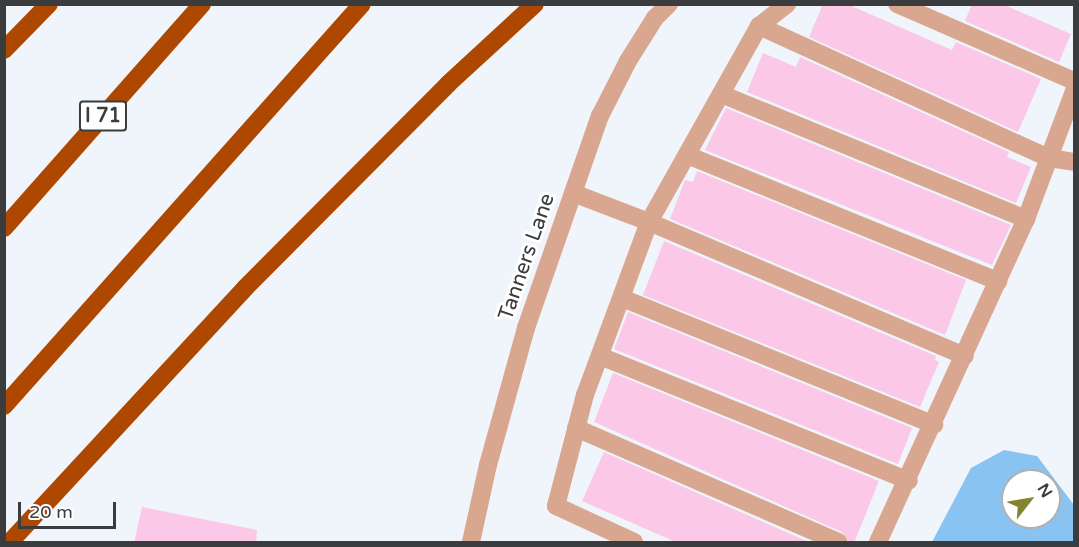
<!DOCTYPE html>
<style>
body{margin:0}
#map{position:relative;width:1079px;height:547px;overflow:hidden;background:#f0f4fb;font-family:"Varela Round",sans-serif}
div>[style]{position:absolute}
.water>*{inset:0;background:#88c3f1}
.building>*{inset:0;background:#fbc8e8}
.minor>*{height:18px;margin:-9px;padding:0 9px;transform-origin:9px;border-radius:9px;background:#d9a790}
.highway>*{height:18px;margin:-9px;padding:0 9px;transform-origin:9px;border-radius:9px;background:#ae4800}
span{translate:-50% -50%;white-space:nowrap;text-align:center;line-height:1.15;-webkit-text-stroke:6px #fff;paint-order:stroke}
.shield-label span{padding:2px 4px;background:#fff;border:2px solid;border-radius:4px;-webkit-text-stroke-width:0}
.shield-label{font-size:20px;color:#3a3c3e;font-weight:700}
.street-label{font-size:21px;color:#3a3c3e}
.frame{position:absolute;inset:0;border:6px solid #3a3c3e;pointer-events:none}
.north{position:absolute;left:1001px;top:469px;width:60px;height:60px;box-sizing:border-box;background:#fff;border:2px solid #b0b1b2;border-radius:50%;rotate:59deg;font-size:16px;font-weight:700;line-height:24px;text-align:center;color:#3a3c3e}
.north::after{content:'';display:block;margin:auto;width:21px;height:27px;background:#83842e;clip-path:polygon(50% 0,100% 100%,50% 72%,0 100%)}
.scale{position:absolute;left:18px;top:502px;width:98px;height:27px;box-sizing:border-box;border:3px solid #3a3c3e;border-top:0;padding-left:8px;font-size:18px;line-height:21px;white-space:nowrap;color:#3a3c3e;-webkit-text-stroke:4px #fff;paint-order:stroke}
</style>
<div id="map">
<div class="water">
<div style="clip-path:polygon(evenodd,1004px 450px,1037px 456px,1074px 505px,1074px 542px,932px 542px,971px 468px,1004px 450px,1013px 481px,1049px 481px,1049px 517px,1013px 517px,1013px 481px)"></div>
</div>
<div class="building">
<div style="clip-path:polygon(823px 4px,847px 4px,952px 50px,956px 42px,1041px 79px,1018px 132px,809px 37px)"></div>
<div style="clip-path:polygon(972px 4px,1002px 4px,1071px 34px,1059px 62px,965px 21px)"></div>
<div style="clip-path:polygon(763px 53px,796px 67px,800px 57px,1009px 152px,1007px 157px,1031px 167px,1016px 203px,747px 92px)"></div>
<div style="clip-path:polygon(726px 108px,1011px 225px,992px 265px,705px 150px)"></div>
<div style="clip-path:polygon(697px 171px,966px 280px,945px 335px,670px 219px,685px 180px,693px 182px)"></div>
<div style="clip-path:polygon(664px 241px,936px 356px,935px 360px,939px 362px,920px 407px,643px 295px)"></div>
<div style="clip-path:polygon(628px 312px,912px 428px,898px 464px,614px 349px)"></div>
<div style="clip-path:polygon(613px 373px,879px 481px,854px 543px,849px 543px,842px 532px,594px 422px)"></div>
<div style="clip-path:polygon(604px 452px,811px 543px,678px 543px,582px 501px)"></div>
<div style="clip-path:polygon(142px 507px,257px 530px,256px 543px,134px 543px)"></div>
</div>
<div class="minor">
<div style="left:897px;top:4px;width:193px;rotate:23.5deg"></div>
<div style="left:759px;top:26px;width:319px;rotate:24.5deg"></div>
<div style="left:1049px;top:158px;width:25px;rotate:9deg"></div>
<div style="left:721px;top:94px;width:330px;rotate:22.3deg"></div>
<div style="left:687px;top:155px;width:336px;rotate:22.1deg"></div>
<div style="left:573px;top:193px;width:81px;rotate:20.9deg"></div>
<div style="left:649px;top:222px;width:225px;rotate:-60.7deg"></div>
<div style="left:759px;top:26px;width:36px;rotate:-38deg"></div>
<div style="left:622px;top:298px;width:337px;rotate:22.1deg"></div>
<div style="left:600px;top:356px;width:333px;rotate:22deg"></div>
<div style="left:576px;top:428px;width:286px;rotate:23.5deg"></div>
<div style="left:471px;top:542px;width:79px;rotate:-77.6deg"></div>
<div style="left:488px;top:465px;width:142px;rotate:-74.5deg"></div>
<div style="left:526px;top:328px;width:225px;rotate:-70.8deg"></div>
<div style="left:600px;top:116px;width:62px;rotate:-63deg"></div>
<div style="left:628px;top:61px;width:51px;rotate:-57.9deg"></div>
<div style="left:655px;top:18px;width:20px;rotate:-45deg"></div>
<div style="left:634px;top:542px;width:86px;rotate:-155.2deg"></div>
<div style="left:556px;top:506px;width:115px;rotate:-75.4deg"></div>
<div style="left:585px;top:395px;width:184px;rotate:-69.7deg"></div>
<div style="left:649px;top:222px;width:343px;rotate:23deg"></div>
<div style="left:878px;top:542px;width:355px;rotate:-65.4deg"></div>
<div style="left:1026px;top:219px;width:137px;rotate:-69.4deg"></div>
</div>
<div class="highway">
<div style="left:4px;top:50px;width:64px;rotate:-45.6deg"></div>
<div style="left:4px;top:228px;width:299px;rotate:-48.5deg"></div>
<div style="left:4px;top:406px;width:538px;rotate:-48.31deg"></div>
<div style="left:10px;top:542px;width:346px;rotate:-47.2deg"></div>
<div style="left:245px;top:288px;width:288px;rotate:-45.1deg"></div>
<div style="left:448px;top:84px;width:118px;rotate:-42.6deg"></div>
</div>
<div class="shield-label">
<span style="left:103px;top:116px">I 71</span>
</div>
<div class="street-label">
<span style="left:527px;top:257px;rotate:-71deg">Tanners Lane</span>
</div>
<div class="frame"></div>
<div class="north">N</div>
<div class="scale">20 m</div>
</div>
